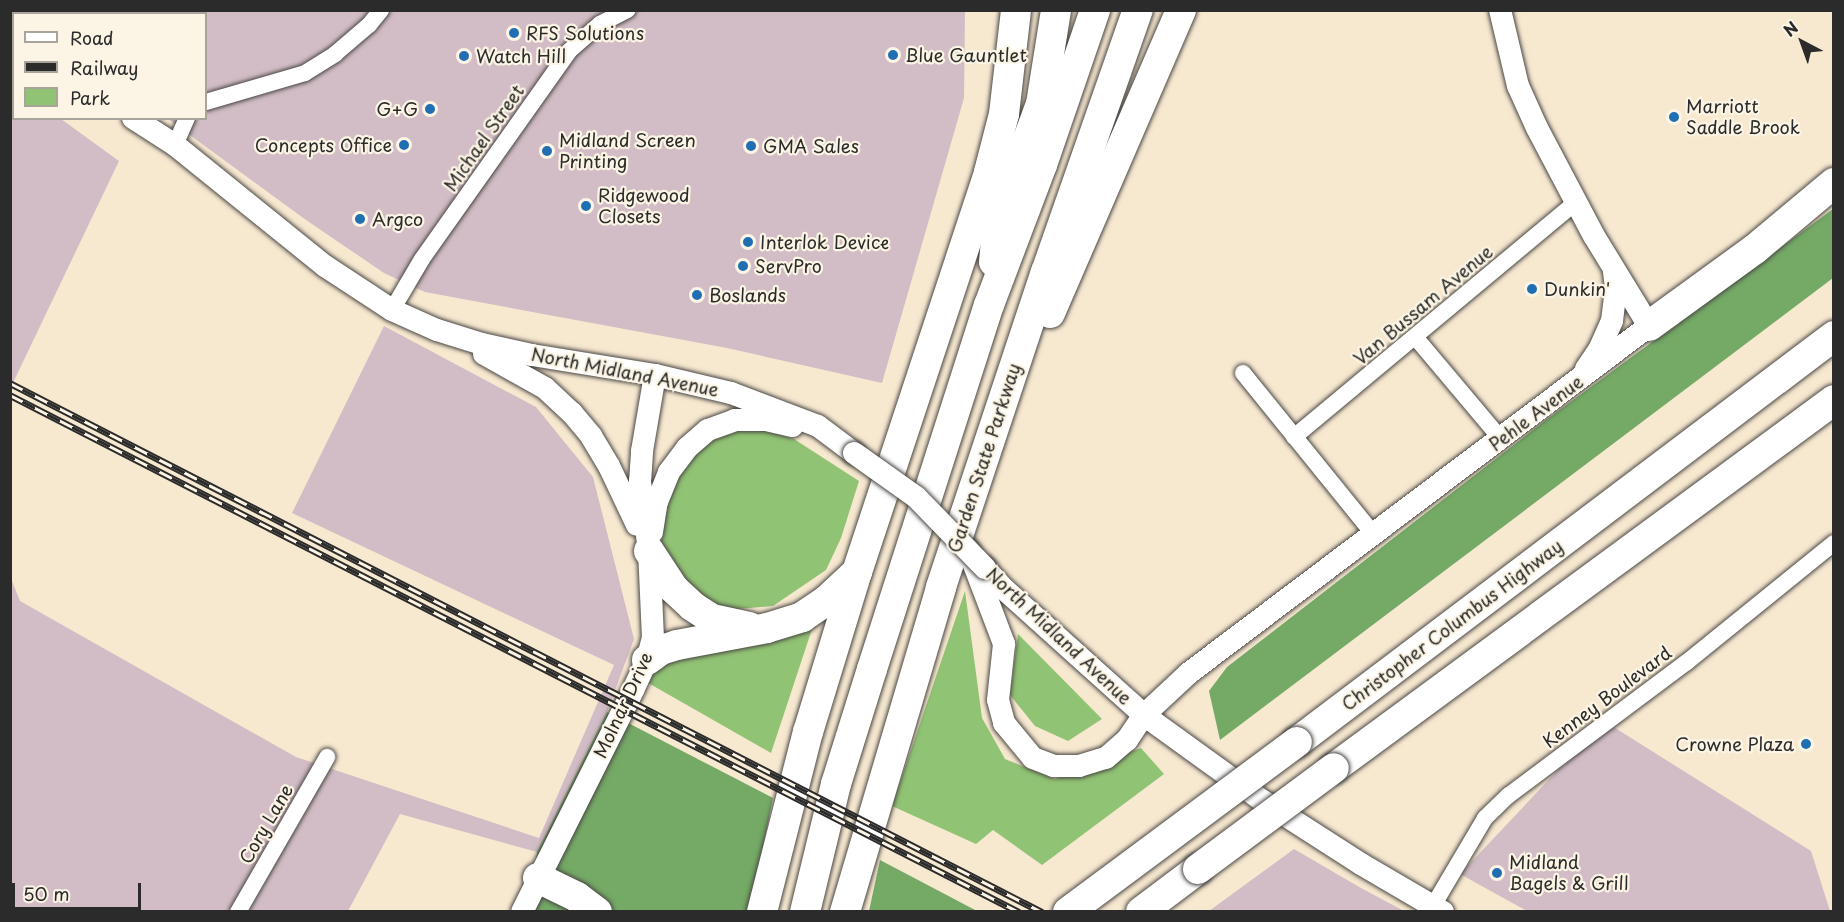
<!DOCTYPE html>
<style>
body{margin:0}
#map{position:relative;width:1844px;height:922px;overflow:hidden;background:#f7e8d0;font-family:"Playpen Sans",sans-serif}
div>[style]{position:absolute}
.industrial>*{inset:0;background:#d2bdc6}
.green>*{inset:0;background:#91c374}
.forest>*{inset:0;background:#74a966}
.roads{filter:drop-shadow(0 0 2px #4a4744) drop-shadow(0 0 2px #4a4744)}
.street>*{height:16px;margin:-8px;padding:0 8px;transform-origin:8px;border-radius:8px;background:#fff}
.secondary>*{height:22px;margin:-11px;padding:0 11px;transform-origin:11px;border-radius:11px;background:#fff}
.highway>*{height:30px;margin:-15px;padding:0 15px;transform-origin:15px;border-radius:15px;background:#fff}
.rail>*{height:7px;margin-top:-3.5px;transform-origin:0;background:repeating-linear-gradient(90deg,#fcf5e5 0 14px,#2b2b2b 0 28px);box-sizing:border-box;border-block:2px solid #2b2b2b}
.bridges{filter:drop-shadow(0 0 2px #4a4744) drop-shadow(0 0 2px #4a4744)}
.secondary-bridge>*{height:22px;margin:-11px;padding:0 11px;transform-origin:11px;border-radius:11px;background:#fff}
.highway-bridge>*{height:30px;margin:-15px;padding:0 15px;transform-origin:15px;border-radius:15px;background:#fff}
.dots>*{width:16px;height:16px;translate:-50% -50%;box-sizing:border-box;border:3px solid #fcf5e5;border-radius:50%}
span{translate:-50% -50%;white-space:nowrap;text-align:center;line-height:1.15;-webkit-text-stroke:4.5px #fcf5e5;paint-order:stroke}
.poi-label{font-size:18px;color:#2b2b2b}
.left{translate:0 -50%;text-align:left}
.right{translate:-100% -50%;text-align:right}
.street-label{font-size:18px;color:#2b2b2b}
.frame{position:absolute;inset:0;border:12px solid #2b2b2b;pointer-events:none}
.legend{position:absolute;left:12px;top:12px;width:195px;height:108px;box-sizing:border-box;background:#fcf5e5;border:2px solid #a8a49b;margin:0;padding:8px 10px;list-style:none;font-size:18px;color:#2b2b2b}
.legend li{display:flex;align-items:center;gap:12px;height:30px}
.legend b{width:30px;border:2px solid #a8a49b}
.north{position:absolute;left:1772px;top:12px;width:60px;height:60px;-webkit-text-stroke:4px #fcf5e5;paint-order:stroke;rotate:319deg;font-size:16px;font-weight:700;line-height:24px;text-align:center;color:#2b2b2b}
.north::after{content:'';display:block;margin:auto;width:21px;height:27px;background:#2b2b2b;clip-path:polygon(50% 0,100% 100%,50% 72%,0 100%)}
.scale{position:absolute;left:12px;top:883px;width:129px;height:27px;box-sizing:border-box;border:3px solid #2b2b2b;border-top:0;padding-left:8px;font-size:18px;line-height:21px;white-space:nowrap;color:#2b2b2b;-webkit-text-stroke:4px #fcf5e5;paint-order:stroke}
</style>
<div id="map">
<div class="industrial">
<div style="clip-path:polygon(22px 11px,965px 11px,964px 98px,882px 383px,727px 348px,425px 292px,384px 273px,306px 220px,168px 119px,206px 118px,206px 14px,26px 14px)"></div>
<div style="clip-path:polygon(10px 81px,13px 83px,14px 118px,61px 119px,119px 161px,11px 387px)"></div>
<div style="clip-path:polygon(384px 326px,536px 407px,593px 477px,634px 639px,607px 712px,537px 852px,400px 814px,348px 911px,11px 911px,10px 576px,20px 601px,296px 757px,539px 838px,614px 665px,292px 513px)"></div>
<div style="clip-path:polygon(1604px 721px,1811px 851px,1830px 911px,1527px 911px,1460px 874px)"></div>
<div style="clip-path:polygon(1294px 849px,1361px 888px,1404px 911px,1209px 911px)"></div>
</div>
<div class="green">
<div style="clip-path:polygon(744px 424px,794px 439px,859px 481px,841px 538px,826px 570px,773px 606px,725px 610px,693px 595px,661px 549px,664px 500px,700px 445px)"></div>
<div style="clip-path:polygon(965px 591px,982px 718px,1005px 759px,1055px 779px,1141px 748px,1164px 774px,1042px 865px,993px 830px,976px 844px,892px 806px)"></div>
<div style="clip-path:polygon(812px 629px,771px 753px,643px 680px,674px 650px)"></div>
<div style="clip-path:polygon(1018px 634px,1102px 719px,1068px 741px,1035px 726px,1010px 695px)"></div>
</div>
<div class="forest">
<div style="clip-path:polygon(1833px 209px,1833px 278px,1220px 740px,1209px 691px,1227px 667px,1546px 420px)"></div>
<div style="clip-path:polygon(607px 712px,773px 798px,750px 911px,532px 912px,537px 852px)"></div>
<div style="clip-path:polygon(880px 860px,977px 911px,869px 911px)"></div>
</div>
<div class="roads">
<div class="street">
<div style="left:206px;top:102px;width:103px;rotate:-16.3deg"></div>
<div style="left:305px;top:73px;width:36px;rotate:-32deg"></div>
<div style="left:335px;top:54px;width:45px;rotate:-40.5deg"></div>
<div style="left:369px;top:25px;width:19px;rotate:-51deg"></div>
<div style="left:175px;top:145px;width:30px;rotate:-66deg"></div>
<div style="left:392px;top:310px;width:59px;rotate:-59.5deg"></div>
<div style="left:422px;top:259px;width:255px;rotate:-54.7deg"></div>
<div style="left:569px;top:51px;width:41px;rotate:-41.1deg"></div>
<div style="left:600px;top:24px;width:31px;rotate:-27deg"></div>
<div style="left:1416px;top:338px;width:132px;rotate:49.9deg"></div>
<div style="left:1243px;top:373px;width:208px;rotate:51deg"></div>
<div style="left:1294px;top:437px;width:367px;rotate:-39.8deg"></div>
<div style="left:1433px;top:906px;width:102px;rotate:-59.4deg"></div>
<div style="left:1485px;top:818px;width:33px;rotate:-44deg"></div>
<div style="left:1509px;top:795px;width:222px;rotate:-36.8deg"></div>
<div style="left:1687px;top:662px;width:189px;rotate:-39deg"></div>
<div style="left:238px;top:912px;width:179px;rotate:-60.1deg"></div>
</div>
<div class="secondary">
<div style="left:10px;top:33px;width:4px;rotate:27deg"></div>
<div style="left:133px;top:118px;width:50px;rotate:32.7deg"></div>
<div style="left:175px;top:145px;width:193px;rotate:38.9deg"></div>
<div style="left:325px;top:266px;width:80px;rotate:33.3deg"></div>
<div style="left:392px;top:310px;width:49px;rotate:24deg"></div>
<div style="left:437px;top:330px;width:47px;rotate:17.3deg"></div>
<div style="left:482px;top:344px;width:51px;rotate:12.4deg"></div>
<div style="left:532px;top:355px;width:125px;rotate:9.2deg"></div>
<div style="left:655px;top:375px;width:78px;rotate:13.3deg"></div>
<div style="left:731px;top:393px;width:93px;rotate:20.8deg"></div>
<div style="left:818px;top:426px;width:45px;rotate:36.9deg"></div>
<div style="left:484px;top:354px;width:70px;rotate:29.1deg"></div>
<div style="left:545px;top:388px;width:37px;rotate:43deg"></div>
<div style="left:572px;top:413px;width:30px;rotate:50deg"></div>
<div style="left:591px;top:436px;width:35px;rotate:59deg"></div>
<div style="left:609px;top:466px;width:65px;rotate:64.6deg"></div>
<div style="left:1586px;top:369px;width:23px;rotate:-56deg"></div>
<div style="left:1599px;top:350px;width:32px;rotate:-66deg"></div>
<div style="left:1612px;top:321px;width:33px;rotate:-83deg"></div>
<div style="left:1616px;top:288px;width:17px;rotate:-97deg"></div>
<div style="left:652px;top:532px;width:30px;rotate:-81deg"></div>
<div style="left:657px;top:502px;width:32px;rotate:-68deg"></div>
<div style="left:669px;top:472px;width:30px;rotate:-53deg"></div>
<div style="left:687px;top:448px;width:28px;rotate:-41deg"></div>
<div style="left:708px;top:430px;width:29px;rotate:-20deg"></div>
<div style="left:735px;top:420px;width:31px"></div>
<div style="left:766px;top:420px;width:27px;rotate:13deg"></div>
<div style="left:968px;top:549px;width:102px;rotate:69.2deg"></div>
<div style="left:1004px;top:644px;width:56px;rotate:96.1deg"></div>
<div style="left:998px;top:700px;width:24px;rotate:75deg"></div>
<div style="left:1004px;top:723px;width:45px;rotate:50.4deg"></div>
<div style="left:1033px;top:758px;width:22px;rotate:21deg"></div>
<div style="left:1054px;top:766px;width:25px"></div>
<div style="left:1079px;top:766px;width:28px;rotate:-17deg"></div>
<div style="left:1106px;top:758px;width:28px;rotate:-41deg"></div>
<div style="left:1127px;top:740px;width:30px;rotate:-56deg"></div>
<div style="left:1144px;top:715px;width:62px;rotate:-43deg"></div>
<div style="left:1189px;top:673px;width:576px;rotate:-37.03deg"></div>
<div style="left:1649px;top:326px;width:105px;rotate:-121.4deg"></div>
<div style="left:1594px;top:236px;width:122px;rotate:-117.8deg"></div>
<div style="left:1537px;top:128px;width:46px;rotate:-114.3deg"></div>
<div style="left:1518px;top:86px;width:78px;rotate:-103.3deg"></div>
<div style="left:985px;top:568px;width:28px;rotate:48deg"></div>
<div style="left:1004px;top:589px;width:188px;rotate:42deg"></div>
<div style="left:1144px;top:715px;width:147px;rotate:35.9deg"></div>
<div style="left:1263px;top:801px;width:117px;rotate:32.7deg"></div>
<div style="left:1361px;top:864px;width:95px;rotate:30.3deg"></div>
<div style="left:522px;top:912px;width:250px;rotate:-63.4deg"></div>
<div style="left:634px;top:688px;width:31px;rotate:-65deg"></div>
<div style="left:647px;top:660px;width:23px;rotate:-75deg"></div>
<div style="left:653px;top:638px;width:87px;rotate:-92.6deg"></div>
<div style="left:649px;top:551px;width:70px;rotate:-97.4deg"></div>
<div style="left:640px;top:482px;width:31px;rotate:-86deg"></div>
<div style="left:642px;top:451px;width:77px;rotate:-80.3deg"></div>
</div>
<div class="highway">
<div style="left:994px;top:262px;width:42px;rotate:-84.6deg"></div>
<div style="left:998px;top:220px;width:124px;rotate:-69.7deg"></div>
<div style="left:1041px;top:104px;width:95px;rotate:-80.9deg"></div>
<div style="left:1050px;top:313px;width:330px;rotate:-66.6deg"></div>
<div style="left:1649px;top:326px;width:131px;rotate:-36deg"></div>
<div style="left:1755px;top:249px;width:103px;rotate:-39.9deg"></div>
<div style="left:649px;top:551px;width:45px;rotate:56.7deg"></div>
<div style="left:674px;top:589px;width:25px;rotate:43deg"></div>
<div style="left:692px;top:606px;width:24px;rotate:33deg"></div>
<div style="left:712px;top:619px;width:38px;rotate:12deg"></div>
<div style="left:647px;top:660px;width:17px;rotate:-36deg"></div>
<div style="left:661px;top:650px;width:17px;rotate:-17deg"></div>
<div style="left:677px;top:645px;width:92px;rotate:-10.7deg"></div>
<div style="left:767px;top:628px;width:37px;rotate:-17deg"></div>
<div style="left:802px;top:617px;width:30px;rotate:-34deg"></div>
<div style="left:827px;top:600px;width:41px;rotate:-43deg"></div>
<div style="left:1297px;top:742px;width:673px;rotate:-37.09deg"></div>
<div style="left:1334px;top:768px;width:621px;rotate:-36.35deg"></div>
<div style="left:538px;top:878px;width:43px;rotate:26deg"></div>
<div style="left:577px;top:897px;width:25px;rotate:37deg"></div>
<div style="left:762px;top:912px;width:186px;rotate:-75.7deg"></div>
<div style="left:808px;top:732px;width:167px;rotate:-73deg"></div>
<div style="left:857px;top:572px;width:421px;rotate:-71.7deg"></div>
<div style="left:989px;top:172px;width:60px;rotate:-75.5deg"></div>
<div style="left:1004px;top:114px;width:105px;rotate:-83.4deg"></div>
<div style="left:805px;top:912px;width:132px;rotate:-76.4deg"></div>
<div style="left:836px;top:784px;width:121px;rotate:-72.6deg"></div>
<div style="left:872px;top:669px;width:382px;rotate:-72.2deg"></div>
<div style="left:989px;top:305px;width:150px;rotate:-69.3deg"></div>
<div style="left:1042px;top:165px;width:164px;rotate:-71.1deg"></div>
<div style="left:845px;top:912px;width:339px;rotate:-73.5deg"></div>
<div style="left:941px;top:587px;width:332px;rotate:-71.6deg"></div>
<div style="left:1046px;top:272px;width:278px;rotate:-70.7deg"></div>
<div style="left:1141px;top:912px;width:71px;rotate:-37deg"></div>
</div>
</div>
<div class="rail">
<div style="left:10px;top:383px;width:1160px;rotate:27.14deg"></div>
<div style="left:10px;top:395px;width:1134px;rotate:27.13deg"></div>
</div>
<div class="bridges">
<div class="secondary-bridge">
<div style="left:854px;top:453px;width:76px;rotate:35.4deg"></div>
<div style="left:916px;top:497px;width:99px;rotate:45.8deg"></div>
</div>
<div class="highway-bridge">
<div style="left:1198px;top:869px;width:169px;rotate:-36.6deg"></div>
<div style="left:1068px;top:912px;width:285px;rotate:-36.6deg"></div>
</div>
</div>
<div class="dots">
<div style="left:514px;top:33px;background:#1f6fb2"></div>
<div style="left:893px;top:55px;background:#1f6fb2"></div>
<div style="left:464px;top:56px;background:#1f6fb2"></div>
<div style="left:430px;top:109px;background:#1f6fb2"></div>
<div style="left:1674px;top:117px;background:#1f6fb2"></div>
<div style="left:404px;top:145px;background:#1f6fb2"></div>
<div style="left:751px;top:146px;background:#1f6fb2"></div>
<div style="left:547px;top:151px;background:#1f6fb2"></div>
<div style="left:586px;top:206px;background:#1f6fb2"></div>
<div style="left:360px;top:219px;background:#1f6fb2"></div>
<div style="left:748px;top:242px;background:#1f6fb2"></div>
<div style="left:743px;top:266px;background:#1f6fb2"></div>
<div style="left:1532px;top:289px;background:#1f6fb2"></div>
<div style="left:697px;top:295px;background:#1f6fb2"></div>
<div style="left:1806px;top:744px;background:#1f6fb2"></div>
<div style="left:1497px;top:873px;background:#1f6fb2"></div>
</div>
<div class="poi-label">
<span class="left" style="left:526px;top:33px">RFS Solutions</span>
<span class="left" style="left:905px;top:55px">Blue Gauntlet</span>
<span class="left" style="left:476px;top:56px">Watch Hill</span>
<span class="left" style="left:1686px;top:117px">Marriott<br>Saddle Brook</span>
<span class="right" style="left:418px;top:109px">G+G</span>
<span class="left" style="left:559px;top:151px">Midland Screen<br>Printing</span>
<span class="right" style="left:392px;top:145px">Concepts Office</span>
<span class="left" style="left:763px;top:146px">GMA Sales</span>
<span class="left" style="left:598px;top:206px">Ridgewood<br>Closets</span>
<span class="left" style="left:372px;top:219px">Argco</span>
<span class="left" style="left:760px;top:242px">Interlok Device</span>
<span class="left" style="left:755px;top:266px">ServPro</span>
<span class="left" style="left:1544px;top:289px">Dunkin'</span>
<span class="left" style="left:709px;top:295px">Boslands</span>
<span class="right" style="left:1794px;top:744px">Crowne Plaza</span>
<span class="left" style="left:1509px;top:873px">Midland<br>Bagels &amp; Grill</span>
</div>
<div class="street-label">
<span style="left:484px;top:138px;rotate:-55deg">Michael Street</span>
<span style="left:1423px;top:305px;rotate:-40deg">Van Bussam Avenue</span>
<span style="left:625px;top:372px;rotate:11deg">North Midland Avenue</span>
<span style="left:1536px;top:413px;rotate:-37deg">Pehle Avenue</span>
<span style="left:984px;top:458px;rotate:-72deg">Garden State Parkway</span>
<span style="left:1452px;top:625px;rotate:-37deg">Christopher Columbus Highway</span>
<span style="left:1059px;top:636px;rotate:43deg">North Midland Avenue</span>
<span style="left:1607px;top:697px;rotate:-37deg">Kenney Boulevard</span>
<span style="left:623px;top:705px;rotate:-65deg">Molnar Drive</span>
<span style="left:266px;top:824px;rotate:-60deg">Cory Lane</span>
</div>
<div class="frame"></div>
<ul class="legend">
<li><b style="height:8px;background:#fff"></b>Road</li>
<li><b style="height:8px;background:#2b2b2b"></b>Railway</li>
<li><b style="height:16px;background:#91c374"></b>Park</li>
</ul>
<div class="north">N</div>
<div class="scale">50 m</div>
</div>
